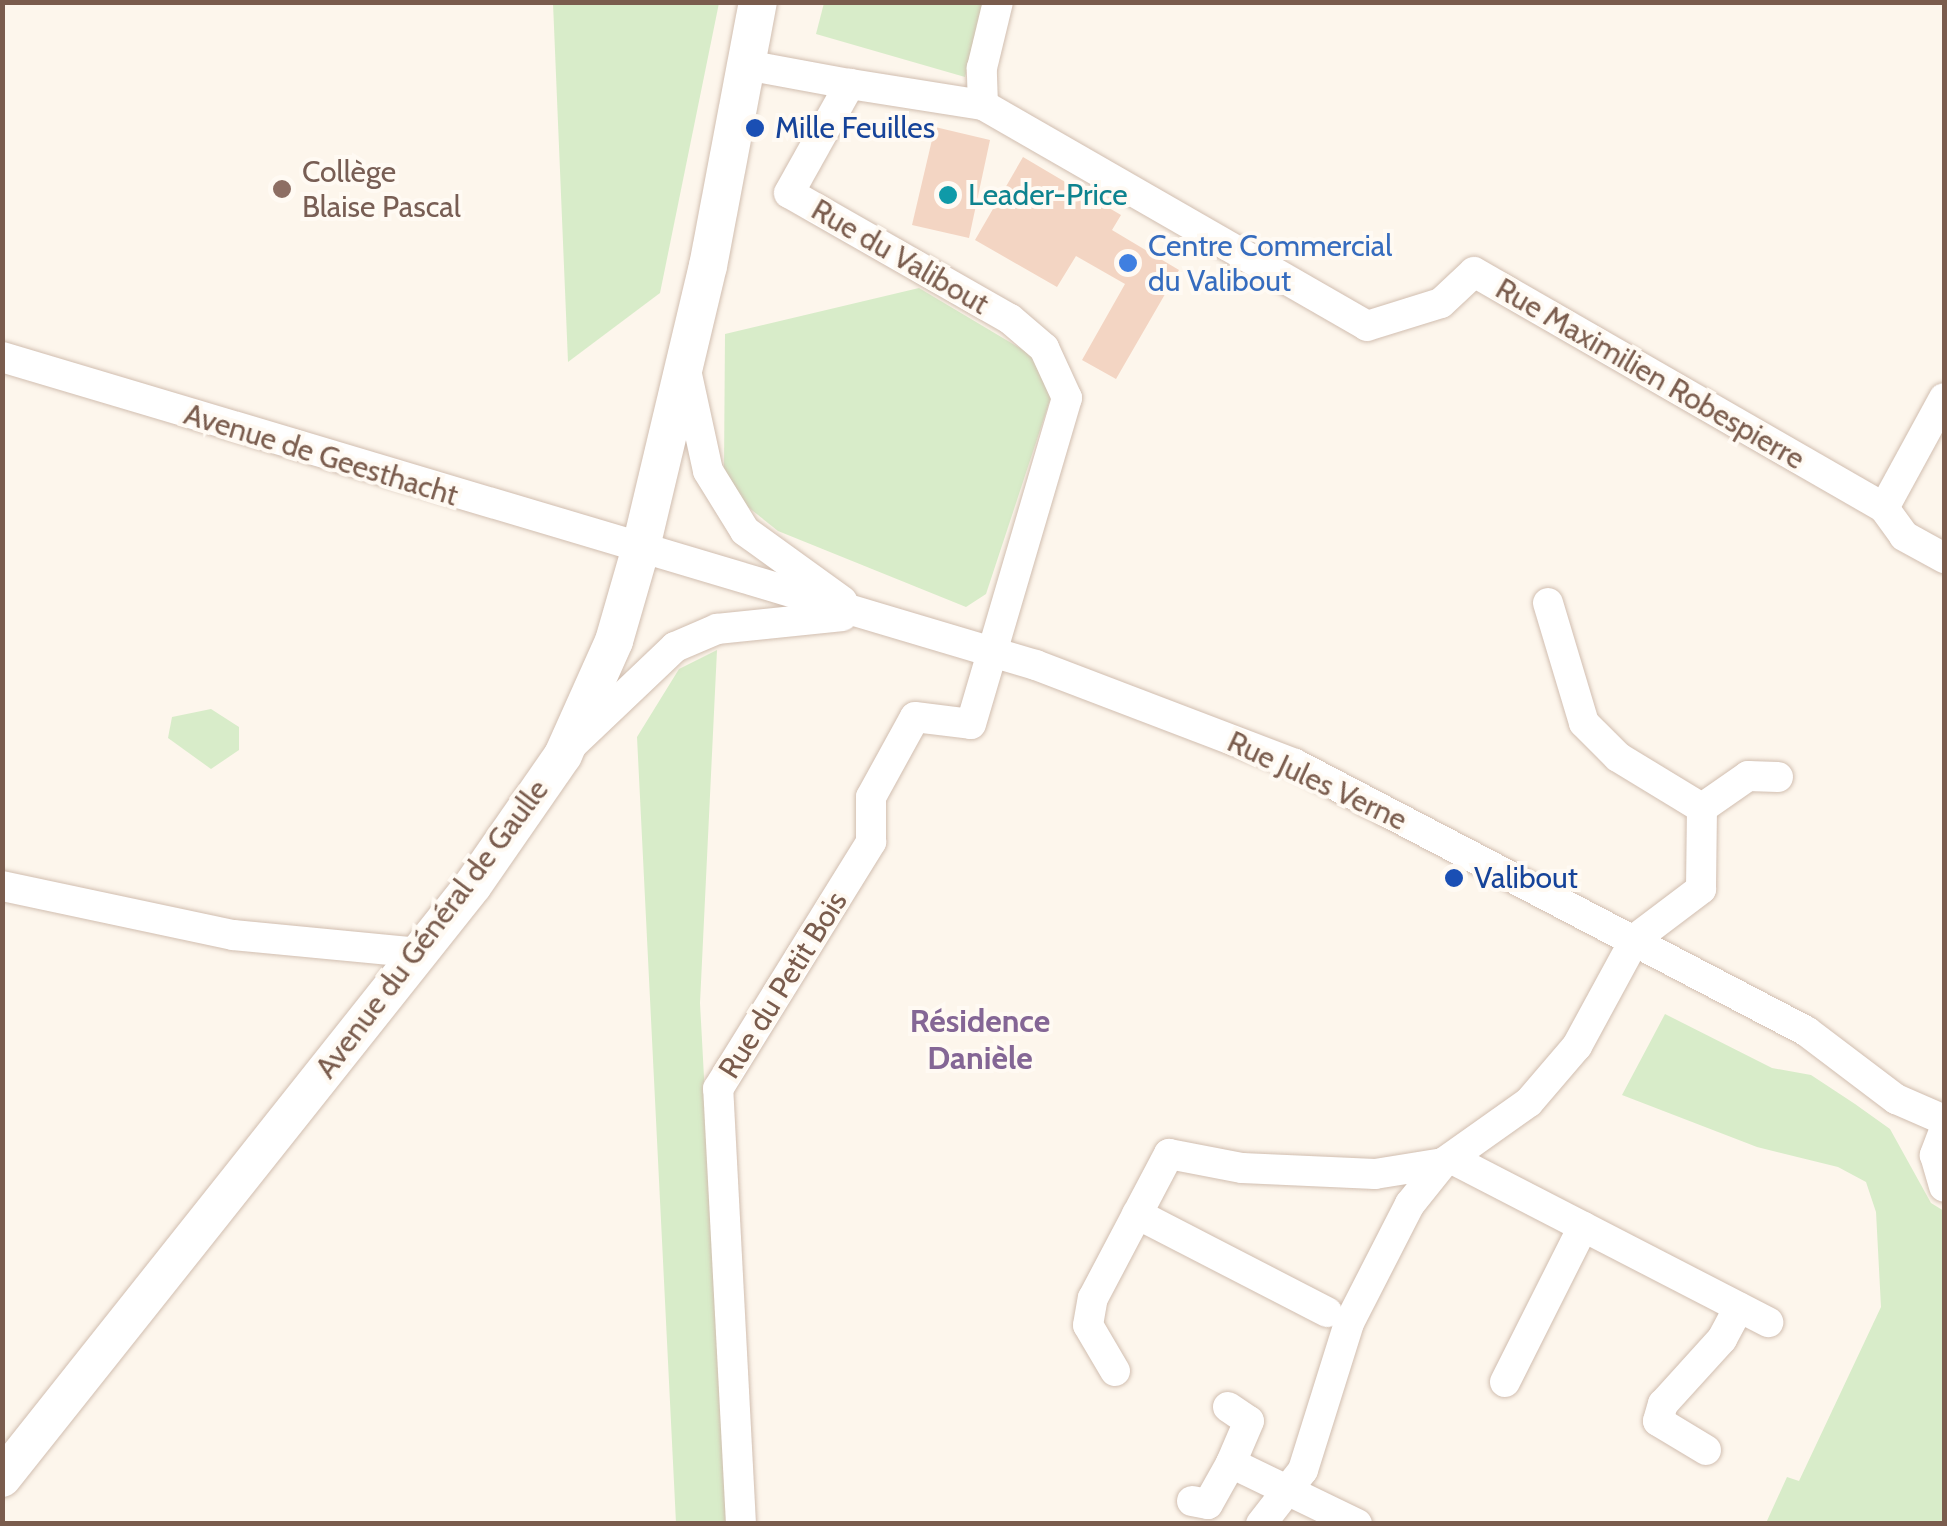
<!DOCTYPE html>
<meta charset="utf-8">
<style>
body{margin:0}
#map{position:relative;width:1947px;height:1526px;overflow:hidden;background:#fdf6ec;font-family:Cabin,sans-serif}
div>[style]{position:absolute}
.green>*{inset:0;background:#d8ecc9}
.building>*{inset:0;background:#f3d5c3}
.roads{filter:drop-shadow(0 0 2px #d1beb0) drop-shadow(0 0 2px #d1beb0)}
.minor>*{height:30px;margin:-15px;padding:0 15px;transform-origin:15px;border-radius:15px;background:#fff}
.tertiary>*{height:38px;margin:-19px;padding:0 19px;transform-origin:19px;border-radius:19px;background:#fff}
.dots>*{width:28px;height:28px;translate:-50% -50%;box-sizing:border-box;border:5px solid #fffaf3;border-radius:50%}
span{translate:-50% -50%;white-space:nowrap;text-align:center;line-height:1.15;-webkit-text-stroke:8px #fffaf3;paint-order:stroke}
.transit-label{font-size:30px;color:#164399}
.left{translate:0 -50%;text-align:left}
.education-label{font-size:30px;color:#785e54}
.culture-label{font-size:30px;color:#0d838f}
.shop-label{font-size:30px;color:#366cbe}
.street-label{font-size:30px;color:#7a5c4d}
.neighbourhood-label{font-size:32px;color:#846695;font-weight:700}
.frame{position:absolute;inset:0;border:5px solid #7a5c4d;pointer-events:none}
</style>
<div id="map">
<div class="green">
<div style="clip-path:polygon(553px 3px,719px 3px,660px 293px,568px 362px)"></div>
<div style="clip-path:polygon(824px 3px,983px 3px,965px 77px,816px 34px)"></div>
<div style="clip-path:polygon(919px 288px,1028px 353px,1046px 374px,1051px 397px,986px 594px,966px 607px,778px 531px,738px 499px,724px 468px,725px 334px)"></div>
<div style="clip-path:polygon(717px 650px,700px 1003px,728px 1523px,676px 1523px,637px 737px,679px 669px)"></div>
<div style="clip-path:polygon(211px 709px,239px 727px,239px 750px,211px 769px,168px 738px,172px 717px)"></div>
<div style="clip-path:polygon(1665px 1014px,1772px 1068px,1811px 1075px,1855px 1104px,1890px 1129px,1931px 1203px,1944px 1211px,1944px 1523px,1766px 1523px,1787px 1477px,1799px 1481px,1881px 1307px,1876px 1212px,1866px 1182px,1838px 1167px,1757px 1147px,1622px 1095px)"></div>
</div>
<div class="building">
<div style="clip-path:polygon(935px 127px,990px 140px,969px 238px,912px 225px)"></div>
<div style="clip-path:polygon(1023px 157px,1121px 215px,1112px 230px,1179px 270px,1116px 379px,1082px 360px,1125px 284px,1076px 256px,1057px 287px,975px 240px)"></div>
</div>
<div class="roads">
<div class="minor">
<div style="left:746px;top:65px;width:106px;rotate:10.4deg"></div>
<div style="left:983px;top:105px;width:37px;rotate:-92deg"></div>
<div style="left:982px;top:68px;width:68px;rotate:-76.4deg"></div>
<div style="left:2px;top:357px;width:1079px;rotate:16.59deg"></div>
<div style="left:1036px;top:665px;width:277px;rotate:20.9deg"></div>
<div style="left:1295px;top:764px;width:577px;rotate:27.59deg"></div>
<div style="left:1806px;top:1031px;width:113px;rotate:37.1deg"></div>
<div style="left:1896px;top:1099px;width:52px;rotate:23.6deg"></div>
<div style="left:686px;top:370px;width:103px;rotate:77.7deg"></div>
<div style="left:708px;top:471px;width:70px;rotate:58.3deg"></div>
<div style="left:745px;top:531px;width:120px;rotate:35.8deg"></div>
<div style="left:1884px;top:508px;width:125px;rotate:-61.4deg"></div>
<div style="left:1548px;top:603px;width:125px;rotate:73.3deg"></div>
<div style="left:1584px;top:723px;width:48px;rotate:45deg"></div>
<div style="left:1618px;top:757px;width:98px;rotate:31.3deg"></div>
<div style="left:572px;top:745px;width:142px;rotate:-43.6deg"></div>
<div style="left:675px;top:647px;width:46px;rotate:-23.2deg"></div>
<div style="left:717px;top:629px;width:126px;rotate:-5.9deg"></div>
<div style="left:2px;top:886px;width:236px;rotate:12deg"></div>
<div style="left:233px;top:935px;width:187px;rotate:5.5deg"></div>
<div style="left:1944px;top:1131px;width:26px;rotate:111deg"></div>
<div style="left:1935px;top:1155px;width:33px;rotate:74deg"></div>
<div style="left:1452px;top:1159px;width:356px;rotate:27.3deg"></div>
<div style="left:1137px;top:1214px;width:214px;rotate:27.3deg"></div>
<div style="left:1115px;top:1371px;width:53px;rotate:-120.4deg"></div>
<div style="left:1088px;top:1325px;width:27px;rotate:-80deg"></div>
<div style="left:1093px;top:1298px;width:163px;rotate:-62.2deg"></div>
<div style="left:1169px;top:1154px;width:74px;rotate:10.9deg"></div>
<div style="left:1242px;top:1168px;width:133px;rotate:2.6deg"></div>
<div style="left:1375px;top:1174px;width:69px;rotate:-9.2deg"></div>
<div style="left:1505px;top:1382px;width:174px;rotate:-63.3deg"></div>
<div style="left:1228px;top:1407px;width:25px;rotate:34deg"></div>
<div style="left:1249px;top:1421px;width:46px;rotate:113.2deg"></div>
<div style="left:1706px;top:1450px;width:56px;rotate:-148.9deg"></div>
<div style="left:1658px;top:1421px;width:18px;rotate:-74deg"></div>
<div style="left:1663px;top:1404px;width:88px;rotate:-47.8deg"></div>
<div style="left:1722px;top:1339px;width:36px;rotate:-62deg"></div>
<div style="left:1192px;top:1501px;width:16px;rotate:11deg"></div>
<div style="left:1208px;top:1504px;width:47px;rotate:-60.7deg"></div>
<div style="left:1231px;top:1463px;width:140px;rotate:25.8deg"></div>
<div style="left:741px;top:1524px;width:436px;rotate:-93deg"></div>
<div style="left:718px;top:1089px;width:291px;rotate:-58.2deg"></div>
<div style="left:871px;top:842px;width:45px;rotate:-90deg"></div>
<div style="left:871px;top:797px;width:91px;rotate:-61.2deg"></div>
<div style="left:915px;top:717px;width:56px;rotate:7.1deg"></div>
<div style="left:971px;top:724px;width:340px;rotate:-73.6deg"></div>
<div style="left:1067px;top:398px;width:55px;rotate:-114.7deg"></div>
<div style="left:1044px;top:348px;width:45px;rotate:-139.5deg"></div>
<div style="left:1010px;top:319px;width:254px;rotate:-150.3deg"></div>
<div style="left:789px;top:193px;width:125px;rotate:-60.8deg"></div>
<div style="left:850px;top:84px;width:135px;rotate:9deg"></div>
<div style="left:983px;top:105px;width:443px;rotate:29.9deg"></div>
<div style="left:1367px;top:326px;width:77px;rotate:-17.3deg"></div>
<div style="left:1441px;top:303px;width:45px;rotate:-43.2deg"></div>
<div style="left:1474px;top:272px;width:473px;rotate:29.9deg"></div>
<div style="left:1884px;top:508px;width:34px;rotate:54deg"></div>
<div style="left:1904px;top:536px;width:46px;rotate:28.8deg"></div>
<div style="left:1261px;top:1524px;width:68px;rotate:-52.1deg"></div>
<div style="left:1303px;top:1470px;width:154px;rotate:-72.6deg"></div>
<div style="left:1349px;top:1323px;width:134px;rotate:-62.9deg"></div>
<div style="left:1410px;top:1204px;width:53px;rotate:-51.2deg"></div>
<div style="left:1443px;top:1163px;width:105px;rotate:-35.3deg"></div>
<div style="left:1529px;top:1102px;width:74px;rotate:-49.4deg"></div>
<div style="left:1577px;top:1046px;width:122px;rotate:-61.5deg"></div>
<div style="left:1635px;top:939px;width:83px;rotate:-37.1deg"></div>
<div style="left:1701px;top:889px;width:81px;rotate:-89.3deg"></div>
<div style="left:1702px;top:808px;width:56px;rotate:-34.8deg"></div>
<div style="left:1748px;top:776px;width:30px;rotate:2deg"></div>
</div>
<div class="tertiary">
<div style="left:2px;top:1478px;width:757px;rotate:-51.54deg"></div>
<div style="left:473px;top:885px;width:158px;rotate:-55.3deg"></div>
<div style="left:563px;top:755px;width:125px;rotate:-65.9deg"></div>
<div style="left:614px;top:641px;width:94px;rotate:-73.9deg"></div>
<div style="left:640px;top:551px;width:293px;rotate:-76.6deg"></div>
<div style="left:708px;top:266px;width:269px;rotate:-79.3deg"></div>
</div>
</div>
<div class="dots">
<div style="left:755px;top:128px;background:#1a4fb4"></div>
<div style="left:282px;top:189px;background:#8d6e63"></div>
<div style="left:948px;top:195px;background:#0f9aa8"></div>
<div style="left:1128px;top:263px;background:#3f7fe0"></div>
<div style="left:1454px;top:878px;background:#1a4fb4"></div>
</div>
<div class="transit-label">
<span class="left" style="left:775px;top:128px">Mille Feuilles</span>
<span class="left" style="left:1474px;top:878px">Valibout</span>
</div>
<div class="education-label">
<span class="left" style="left:302px;top:189px">Collège<br>Blaise Pascal</span>
</div>
<div class="culture-label">
<span class="left" style="left:968px;top:195px">Leader-Price</span>
</div>
<div class="shop-label">
<span class="left" style="left:1148px;top:263px">Centre Commercial<br>du Valibout</span>
</div>
<div class="street-label">
<span style="left:900px;top:257px;rotate:30deg">Rue du Valibout</span>
<span style="left:1650px;top:374px;rotate:30deg">Rue Maximilien Robespierre</span>
<span style="left:321px;top:455px;rotate:17deg">Avenue de Geesthacht</span>
<span style="left:1317px;top:781px;rotate:25deg">Rue Jules Verne</span>
<span style="left:432px;top:929px;rotate:-53deg">Avenue du Général de Gaulle</span>
<span style="left:783px;top:985px;rotate:-58deg">Rue du Petit Bois</span>
</div>
<div class="neighbourhood-label">
<span style="left:980px;top:1040px">Résidence<br>Danièle</span>
</div>
<div class="frame"></div>
</div>
